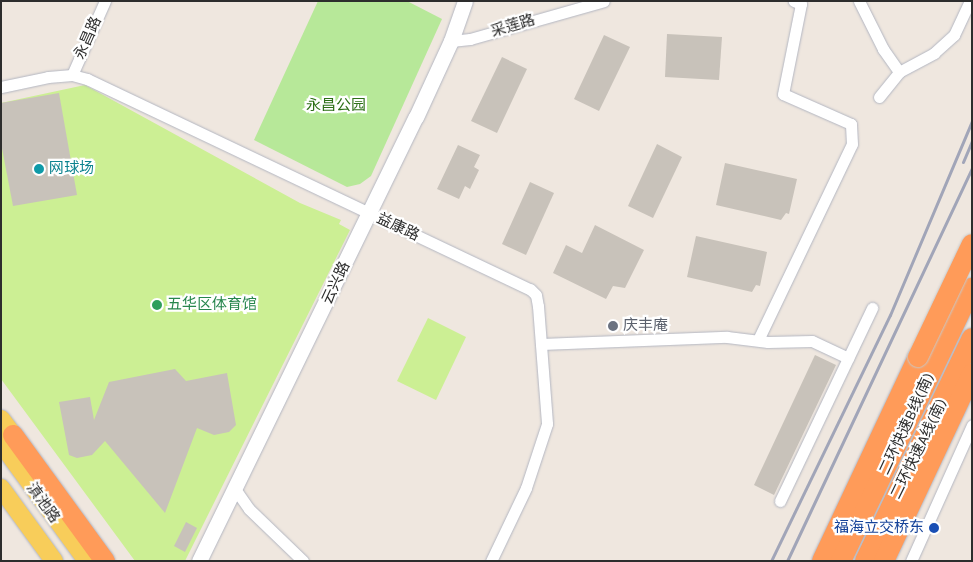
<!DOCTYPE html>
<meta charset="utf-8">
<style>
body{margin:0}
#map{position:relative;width:973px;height:562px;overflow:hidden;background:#efe7df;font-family:Karla,"Noto Sans SC",sans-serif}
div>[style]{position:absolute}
.green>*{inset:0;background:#b7e899}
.pitch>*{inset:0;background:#ccef94}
.building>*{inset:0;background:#c8c2ba}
.roads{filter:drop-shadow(0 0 1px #b3b6c1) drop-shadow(0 0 1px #b3b6c1)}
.street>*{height:11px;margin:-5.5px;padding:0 5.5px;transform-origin:5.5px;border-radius:5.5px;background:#fff}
.secondary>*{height:15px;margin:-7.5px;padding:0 7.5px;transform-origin:7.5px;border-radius:7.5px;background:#fff}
.primary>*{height:18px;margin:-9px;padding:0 9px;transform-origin:9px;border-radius:9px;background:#f8cd5a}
.highway>*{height:20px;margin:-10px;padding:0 10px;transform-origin:10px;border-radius:10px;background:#ff9b59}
.rail>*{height:3px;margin:-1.5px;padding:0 1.5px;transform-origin:1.5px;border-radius:1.5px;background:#a1a5b8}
.bridges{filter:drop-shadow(0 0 1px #c8c8c8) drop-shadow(0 0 1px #c8c8c8)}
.highway-bridge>*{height:20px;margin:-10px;padding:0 10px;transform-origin:10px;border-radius:10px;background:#ff9b59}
.dots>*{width:14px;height:14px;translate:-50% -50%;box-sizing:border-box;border:2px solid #fff;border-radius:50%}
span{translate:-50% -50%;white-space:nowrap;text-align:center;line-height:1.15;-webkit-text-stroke:4.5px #fff;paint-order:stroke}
.street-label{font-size:15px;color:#2d2d2d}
.park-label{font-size:15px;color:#2d7017}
.culture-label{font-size:15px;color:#0d838f}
.left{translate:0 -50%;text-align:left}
.leisure-label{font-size:15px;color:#27864d}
.worship-label{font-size:15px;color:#5b616d}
.transit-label{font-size:15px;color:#164399}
.right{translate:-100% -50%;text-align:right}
.frame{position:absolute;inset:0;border:2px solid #2d2d2d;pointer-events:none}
</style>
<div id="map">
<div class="green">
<div style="clip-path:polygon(318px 1px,407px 1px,442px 19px,371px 176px,360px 184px,347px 187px,254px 140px)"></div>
</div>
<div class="pitch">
<div style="clip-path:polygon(85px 85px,300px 203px,341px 220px,339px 224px,350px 230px,185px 561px,135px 561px,1px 379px,1px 103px)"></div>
<div style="clip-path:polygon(428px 318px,466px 337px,436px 400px,397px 381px)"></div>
</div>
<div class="building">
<div style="clip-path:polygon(667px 34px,722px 37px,719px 80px,665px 77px)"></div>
<div style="clip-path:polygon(604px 35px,630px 47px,599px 111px,574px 99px)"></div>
<div style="clip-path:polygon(502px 57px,527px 69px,497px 133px,471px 121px)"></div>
<div style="clip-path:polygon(59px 93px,77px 195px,13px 206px,1px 143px,1px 103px)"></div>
<div style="clip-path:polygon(657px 144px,682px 157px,653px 218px,628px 206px)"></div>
<div style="clip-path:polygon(458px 145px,480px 155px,474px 167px,479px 170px,470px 189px,465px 186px,459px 199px,437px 189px)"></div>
<div style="clip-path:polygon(725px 163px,797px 179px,789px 214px,786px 213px,781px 220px,716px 205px)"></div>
<div style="clip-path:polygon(530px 182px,554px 193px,526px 255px,502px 244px)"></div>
<div style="clip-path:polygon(595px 225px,644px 250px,625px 288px,613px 286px,606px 299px,553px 273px,566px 245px,582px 253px)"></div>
<div style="clip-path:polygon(696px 236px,767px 252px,760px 286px,756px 285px,752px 292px,687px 277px)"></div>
<div style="clip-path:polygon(815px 355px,836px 365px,774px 495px,754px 485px)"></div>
<div style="clip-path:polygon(175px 369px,186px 381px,227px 373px,236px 425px,229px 432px,214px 435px,197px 428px,165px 513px,105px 441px,92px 455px,77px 458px,69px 455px,59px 402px,90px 397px,94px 420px,109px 382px)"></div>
<div style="clip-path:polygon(186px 522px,197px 528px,185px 552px,174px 546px)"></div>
</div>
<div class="roads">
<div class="street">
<div style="left:859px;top:1px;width:54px;rotate:63.4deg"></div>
<div style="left:883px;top:49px;width:28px;rotate:55deg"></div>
<div style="left:899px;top:72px;width:40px;rotate:-28deg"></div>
<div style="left:934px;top:53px;width:27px;rotate:-42deg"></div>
<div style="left:954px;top:35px;width:38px;rotate:-65deg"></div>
<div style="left:451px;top:41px;width:19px;rotate:-6deg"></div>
<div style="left:470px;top:39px;width:139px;rotate:-15.8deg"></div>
<div style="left:72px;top:75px;width:81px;rotate:-66deg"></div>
<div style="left:1px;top:87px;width:48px;rotate:-12deg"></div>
<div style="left:48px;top:77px;width:24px;rotate:-5deg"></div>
<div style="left:72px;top:75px;width:16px;rotate:15deg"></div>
<div style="left:87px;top:79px;width:490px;rotate:25.4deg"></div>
<div style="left:530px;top:289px;width:8px;rotate:45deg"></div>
<div style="left:536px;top:295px;width:11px;rotate:80deg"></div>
<div style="left:538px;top:306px;width:118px;rotate:85.6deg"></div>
<div style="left:547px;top:424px;width:67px;rotate:108.2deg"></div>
<div style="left:526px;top:488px;width:81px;rotate:115.6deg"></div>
<div style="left:879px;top:97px;width:32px;rotate:-51deg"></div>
<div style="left:758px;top:340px;width:217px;rotate:-64.4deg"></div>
<div style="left:852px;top:144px;width:20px;rotate:-93deg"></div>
<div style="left:851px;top:124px;width:74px;rotate:-156.2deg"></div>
<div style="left:783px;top:94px;width:92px;rotate:-78.7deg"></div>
<div style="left:801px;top:4px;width:8px;rotate:-157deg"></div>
<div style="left:541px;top:344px;width:186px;rotate:-2.2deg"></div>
<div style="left:727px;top:337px;width:41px;rotate:7deg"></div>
<div style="left:768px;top:342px;width:44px;rotate:-1.3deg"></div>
<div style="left:812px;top:341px;width:40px;rotate:25deg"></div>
<div style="left:235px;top:489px;width:24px;rotate:55deg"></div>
<div style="left:249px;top:509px;width:75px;rotate:43.9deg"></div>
<div style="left:780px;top:501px;width:214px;rotate:-64.5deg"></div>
<div style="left:911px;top:561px;width:149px;rotate:-65.8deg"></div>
</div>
<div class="secondary">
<div style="left:199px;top:561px;width:494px;rotate:-64deg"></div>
<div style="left:416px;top:117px;width:84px;rotate:-65.3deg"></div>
<div style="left:451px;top:41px;width:42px;rotate:-70.7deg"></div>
</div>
<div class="primary">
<div style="left:1px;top:419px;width:20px;rotate:53deg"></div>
<div style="left:1px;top:443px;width:146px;rotate:53.9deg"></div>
<div style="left:1px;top:488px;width:90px;rotate:54deg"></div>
</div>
<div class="highway">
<div style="left:13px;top:435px;width:156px;rotate:53.9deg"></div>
<div style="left:822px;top:561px;width:225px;rotate:-64.8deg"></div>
<div style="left:841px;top:561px;width:303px;rotate:-64.4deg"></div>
<div style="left:865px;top:561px;width:247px;rotate:-64.4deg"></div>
<div style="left:884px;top:561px;width:207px;rotate:-64.8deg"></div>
</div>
</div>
<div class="rail">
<div style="left:963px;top:162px;width:23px;rotate:-67deg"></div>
<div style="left:771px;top:561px;width:273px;rotate:-64.2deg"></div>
<div style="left:890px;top:315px;width:211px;rotate:-67.1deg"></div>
<div style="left:787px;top:561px;width:434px;rotate:-64.8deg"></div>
</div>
<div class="bridges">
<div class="highway-bridge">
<div style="left:918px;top:357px;width:125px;rotate:-64.5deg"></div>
</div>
</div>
<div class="dots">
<div style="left:39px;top:169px;background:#0f9aa8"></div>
<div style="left:157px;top:305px;background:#2e9e5b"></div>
<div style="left:613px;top:326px;background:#6b7280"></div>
<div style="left:934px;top:528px;background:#1a4fb4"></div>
</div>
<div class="street-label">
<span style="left:513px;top:26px;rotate:-17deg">采莲路</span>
<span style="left:88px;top:38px;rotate:-66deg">永昌路</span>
<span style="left:398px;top:227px;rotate:25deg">益康路</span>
<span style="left:336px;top:283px;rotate:-65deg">云兴路</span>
<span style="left:907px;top:424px;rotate:-65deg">二环快速B线(南)</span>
<span style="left:919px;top:449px;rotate:-64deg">二环快速A线(南)</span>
<span style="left:43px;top:503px;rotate:54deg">滇池路</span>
</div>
<div class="park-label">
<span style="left:336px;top:106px">永昌公园</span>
</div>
<div class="culture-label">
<span class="left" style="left:49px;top:169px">网球场</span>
</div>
<div class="leisure-label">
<span class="left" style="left:167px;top:305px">五华区体育馆</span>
</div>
<div class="worship-label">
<span class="left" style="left:623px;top:326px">庆丰庵</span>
</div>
<div class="transit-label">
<span class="right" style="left:924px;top:528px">福海立交桥东</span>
</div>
<div class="frame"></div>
</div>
